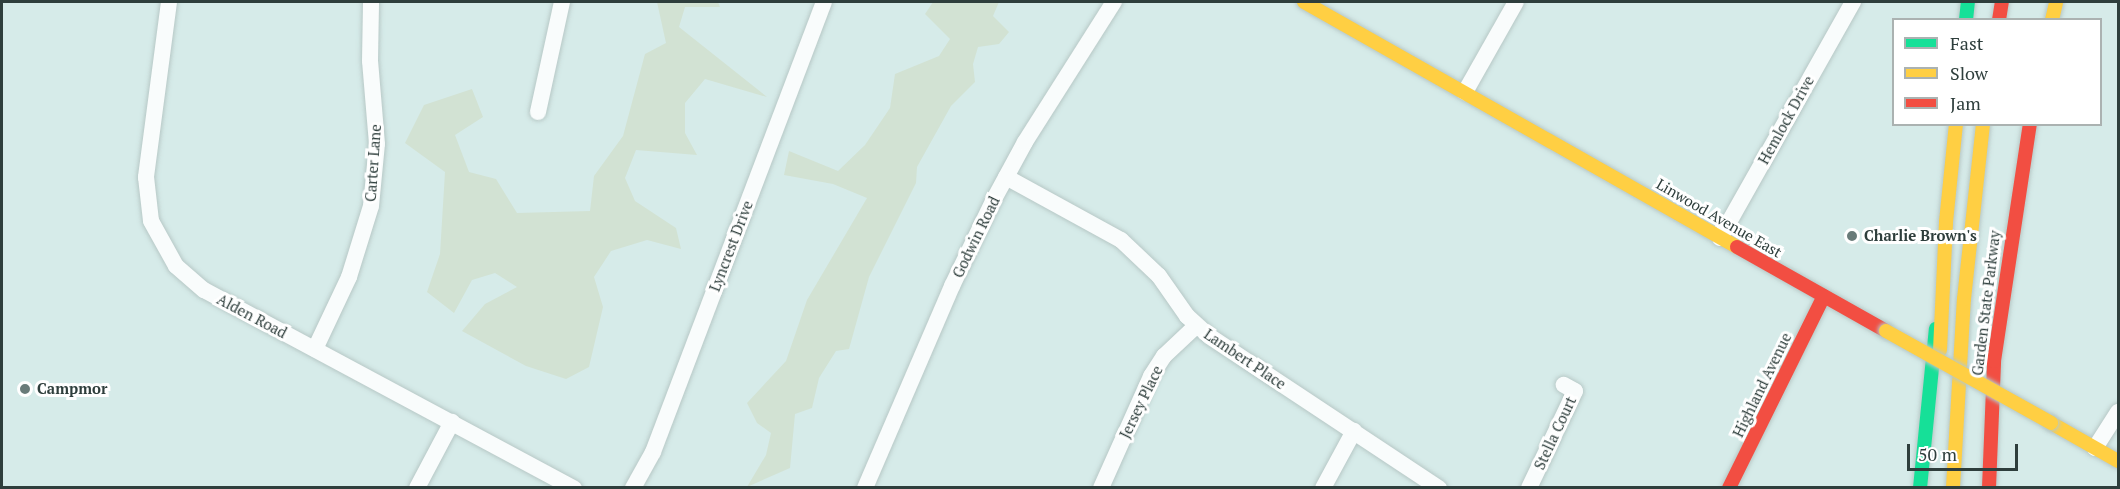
<!DOCTYPE html>
<style>
body{margin:0}
#map{position:relative;width:2120px;height:489px;overflow:hidden;background:#d6ebe9;font-family:"PT Serif",serif}
div>[style]{position:absolute}
.green>*{inset:0;background:#d2e2d3}
.roads{filter:drop-shadow(0 0 2px #b7c8c6) drop-shadow(0 0 2px #b7c8c6)}
.street>*{height:16px;margin:-8px;padding:0 8px;transform-origin:8px;border-radius:8px;background:#f9fcfc}
.fast>*{height:14px;margin:-7px;padding:0 7px;transform-origin:7px;border-radius:7px;background:#16e098}
.slow>*{height:14px;margin:-7px;padding:0 7px;transform-origin:7px;border-radius:7px;background:#ffcf43}
.jam>*{height:14px;margin:-7px;padding:0 7px;transform-origin:7px;border-radius:7px;background:#f24e42}
.bridges{filter:drop-shadow(0 0 2px #b7c8c6) drop-shadow(0 0 2px #b7c8c6)}
.slow-bridge>*{height:14px;margin:-7px;padding:0 7px;transform-origin:7px;border-radius:7px;background:#ffcf43}
.dots>*{width:16px;height:16px;translate:-50% -50%;box-sizing:border-box;border:3px solid #fff;border-radius:50%}
span{translate:-50% -50%;white-space:nowrap;text-align:center;line-height:1.15;-webkit-text-stroke:6px #fff;paint-order:stroke}
.street-label{font-size:15px;color:#2e3e3c}
.poi-label{font-size:15px;color:#2e3e3c;font-weight:700}
.left{translate:0 -50%;text-align:left}
.frame{position:absolute;inset:0;border:3px solid #2e3e3c;pointer-events:none}
.legend{position:absolute;left:1892px;top:18px;width:210px;height:108px;box-sizing:border-box;background:#fff;border:2px solid #abb2b1;margin:0;padding:8px 10px;list-style:none;font-size:18px;color:#2e3e3c}
.legend li{display:flex;align-items:center;gap:12px;height:30px}
.legend b{width:30px;border:2px solid #abb2b1}
.scale{position:absolute;left:1907px;top:444px;width:111px;height:27px;box-sizing:border-box;border:3px solid #2e3e3c;border-top:0;padding-left:8px;font-size:18px;line-height:21px;white-space:nowrap;color:#2e3e3c;-webkit-text-stroke:4px #fff;paint-order:stroke}
</style>
<div id="map">
<div class="green">
<div style="clip-path:polygon(657px 2px,718px 2px,720px 7px,685px 7px,679px 27px,767px 97px,705px 79px,685px 103px,685px 133px,697px 155px,636px 150px,625px 178px,635px 201px,676px 228px,681px 249px,647px 240px,611px 251px,594px 277px,603px 307px,589px 367px,566px 379px,526px 366px,462px 331px,485px 304px,517px 287px,495px 273px,472px 280px,454px 313px,427px 292px,440px 254px,445px 172px,405px 143px,424px 105px,472px 89px,483px 117px,455px 135px,469px 172px,496px 179px,517px 213px,590px 211px,594px 176px,623px 136px,645px 54px,666px 43px)"></div>
<div style="clip-path:polygon(933px 2px,999px 2px,993px 16px,1009px 32px,999px 44px,978px 47px,973px 64px,975px 82px,951px 106px,917px 167px,916px 183px,869px 277px,849px 349px,836px 351px,819px 378px,812px 408px,795px 414px,790px 468px,747px 487px,766px 455px,771px 433px,757px 423px,747px 403px,786px 361px,807px 300px,867px 198px,833px 184px,784px 175px,789px 151px,838px 171px,865px 145px,890px 108px,895px 74px,939px 56px,950px 39px,925px 14px)"></div>
</div>
<div class="roads">
<div class="street">
<div style="left:169px;top:2px;width:177px;rotate:97.5deg"></div>
<div style="left:146px;top:177px;width:44px;rotate:83.5deg"></div>
<div style="left:151px;top:221px;width:51px;rotate:60.9deg"></div>
<div style="left:176px;top:266px;width:37px;rotate:41deg"></div>
<div style="left:204px;top:290px;width:420px;rotate:28.2deg"></div>
<div style="left:1465px;top:92px;width:103px;rotate:-60.5deg"></div>
<div style="left:538px;top:112px;width:113px;rotate:-77.7deg"></div>
<div style="left:1006px;top:177px;width:131px;rotate:28.7deg"></div>
<div style="left:1121px;top:240px;width:52px;rotate:43.5deg"></div>
<div style="left:1159px;top:276px;width:49px;rotate:55deg"></div>
<div style="left:1187px;top:316px;width:30px;rotate:42deg"></div>
<div style="left:1209px;top:336px;width:276px;rotate:33.5deg"></div>
<div style="left:1720px;top:238px;width:271px;rotate:-60.6deg"></div>
<div style="left:315px;top:349px;width:80px;rotate:-64.7deg"></div>
<div style="left:349px;top:277px;width:74px;rotate:-72.8deg"></div>
<div style="left:371px;top:206px;width:62px;rotate:-84.5deg"></div>
<div style="left:377px;top:144px;width:83px;rotate:-94.8deg"></div>
<div style="left:370px;top:61px;width:59px;rotate:-89deg"></div>
<div style="left:2095px;top:448px;width:43px;rotate:-57.4deg"></div>
<div style="left:417px;top:488px;width:75px;rotate:-62.1deg"></div>
<div style="left:633px;top:488px;width:41px;rotate:-60.9deg"></div>
<div style="left:653px;top:452px;width:481px;rotate:-69.2deg"></div>
<div style="left:865px;top:488px;width:220px;rotate:-66.7deg"></div>
<div style="left:952px;top:286px;width:94px;rotate:-64.2deg"></div>
<div style="left:993px;top:201px;width:67px;rotate:-61.5deg"></div>
<div style="left:1025px;top:142px;width:166px;rotate:-57.6deg"></div>
<div style="left:1101px;top:488px;width:123px;rotate:-65.9deg"></div>
<div style="left:1151px;top:376px;width:24px;rotate:-57deg"></div>
<div style="left:1164px;top:356px;width:44px;rotate:-43.2deg"></div>
<div style="left:1323px;top:488px;width:65px;rotate:-61.5deg"></div>
<div style="left:1529px;top:488px;width:107px;rotate:-64.6deg"></div>
<div style="left:1575px;top:391px;width:13px;rotate:-151deg"></div>
</div>
<div class="fast">
<div style="left:1966px;top:20px;width:18px;rotate:-84deg"></div>
<div style="left:1920px;top:488px;width:160px;rotate:-84.3deg"></div>
</div>
<div class="slow">
<div style="left:1304px;top:2px;width:498px;rotate:29.5deg"></div>
<div style="left:2052px;top:20px;width:18px;rotate:-77deg"></div>
<div style="left:1940px;top:350px;width:128px;rotate:-87.3deg"></div>
<div style="left:1946px;top:222px;width:99px;rotate:-84.2deg"></div>
<div style="left:2051px;top:423px;width:77px;rotate:29.6deg"></div>
<div style="left:1953px;top:488px;width:189px;rotate:-86.7deg"></div>
<div style="left:1964px;top:299px;width:176px;rotate:-83.8deg"></div>
</div>
<div class="jam">
<div style="left:1999px;top:20px;width:18px;rotate:-81deg"></div>
<div style="left:1737px;top:247px;width:171px;rotate:29.4deg"></div>
<div style="left:1729px;top:488px;width:214px;rotate:-63.7deg"></div>
<div style="left:1989px;top:488px;width:127px;rotate:-87.7deg"></div>
<div style="left:1994px;top:361px;width:240px;rotate:-81.4deg"></div>
</div>
</div>
<div class="bridges">
<div class="slow-bridge">
<div style="left:1886px;top:331px;width:189px;rotate:29.1deg"></div>
</div>
</div>
<div class="dots">
<div style="left:1852px;top:236px;background:#697b79"></div>
<div style="left:25px;top:389px;background:#697b79"></div>
</div>
<div class="street-label">
<span style="left:1786px;top:120px;rotate:-61deg">Hemlock Drive</span>
<span style="left:373px;top:163px;rotate:-86deg">Carter Lane</span>
<span style="left:1719px;top:218px;rotate:30deg">Linwood Avenue East</span>
<span style="left:976px;top:237px;rotate:-64deg">Godwin Road</span>
<span style="left:731px;top:246px;rotate:-69deg">Lyncrest Drive</span>
<span style="left:1986px;top:303px;rotate:-83deg">Garden State Parkway</span>
<span style="left:252px;top:316px;rotate:28deg">Alden Road</span>
<span style="left:1245px;top:359px;rotate:34deg">Lambert Place</span>
<span style="left:1762px;top:385px;rotate:-64deg">Highland Avenue</span>
<span style="left:1141px;top:402px;rotate:-64deg">Jersey Place</span>
<span style="left:1555px;top:433px;rotate:-65deg">Stella Court</span>
</div>
<div class="poi-label">
<span class="left" style="left:1864px;top:236px">Charlie Brown's</span>
<span class="left" style="left:37px;top:389px">Campmor</span>
</div>
<div class="frame"></div>
<ul class="legend">
<li><b style="height:8px;background:#16e098"></b>Fast</li>
<li><b style="height:8px;background:#ffcf43"></b>Slow</li>
<li><b style="height:8px;background:#f24e42"></b>Jam</li>
</ul>
<div class="scale">50 m</div>
</div>
